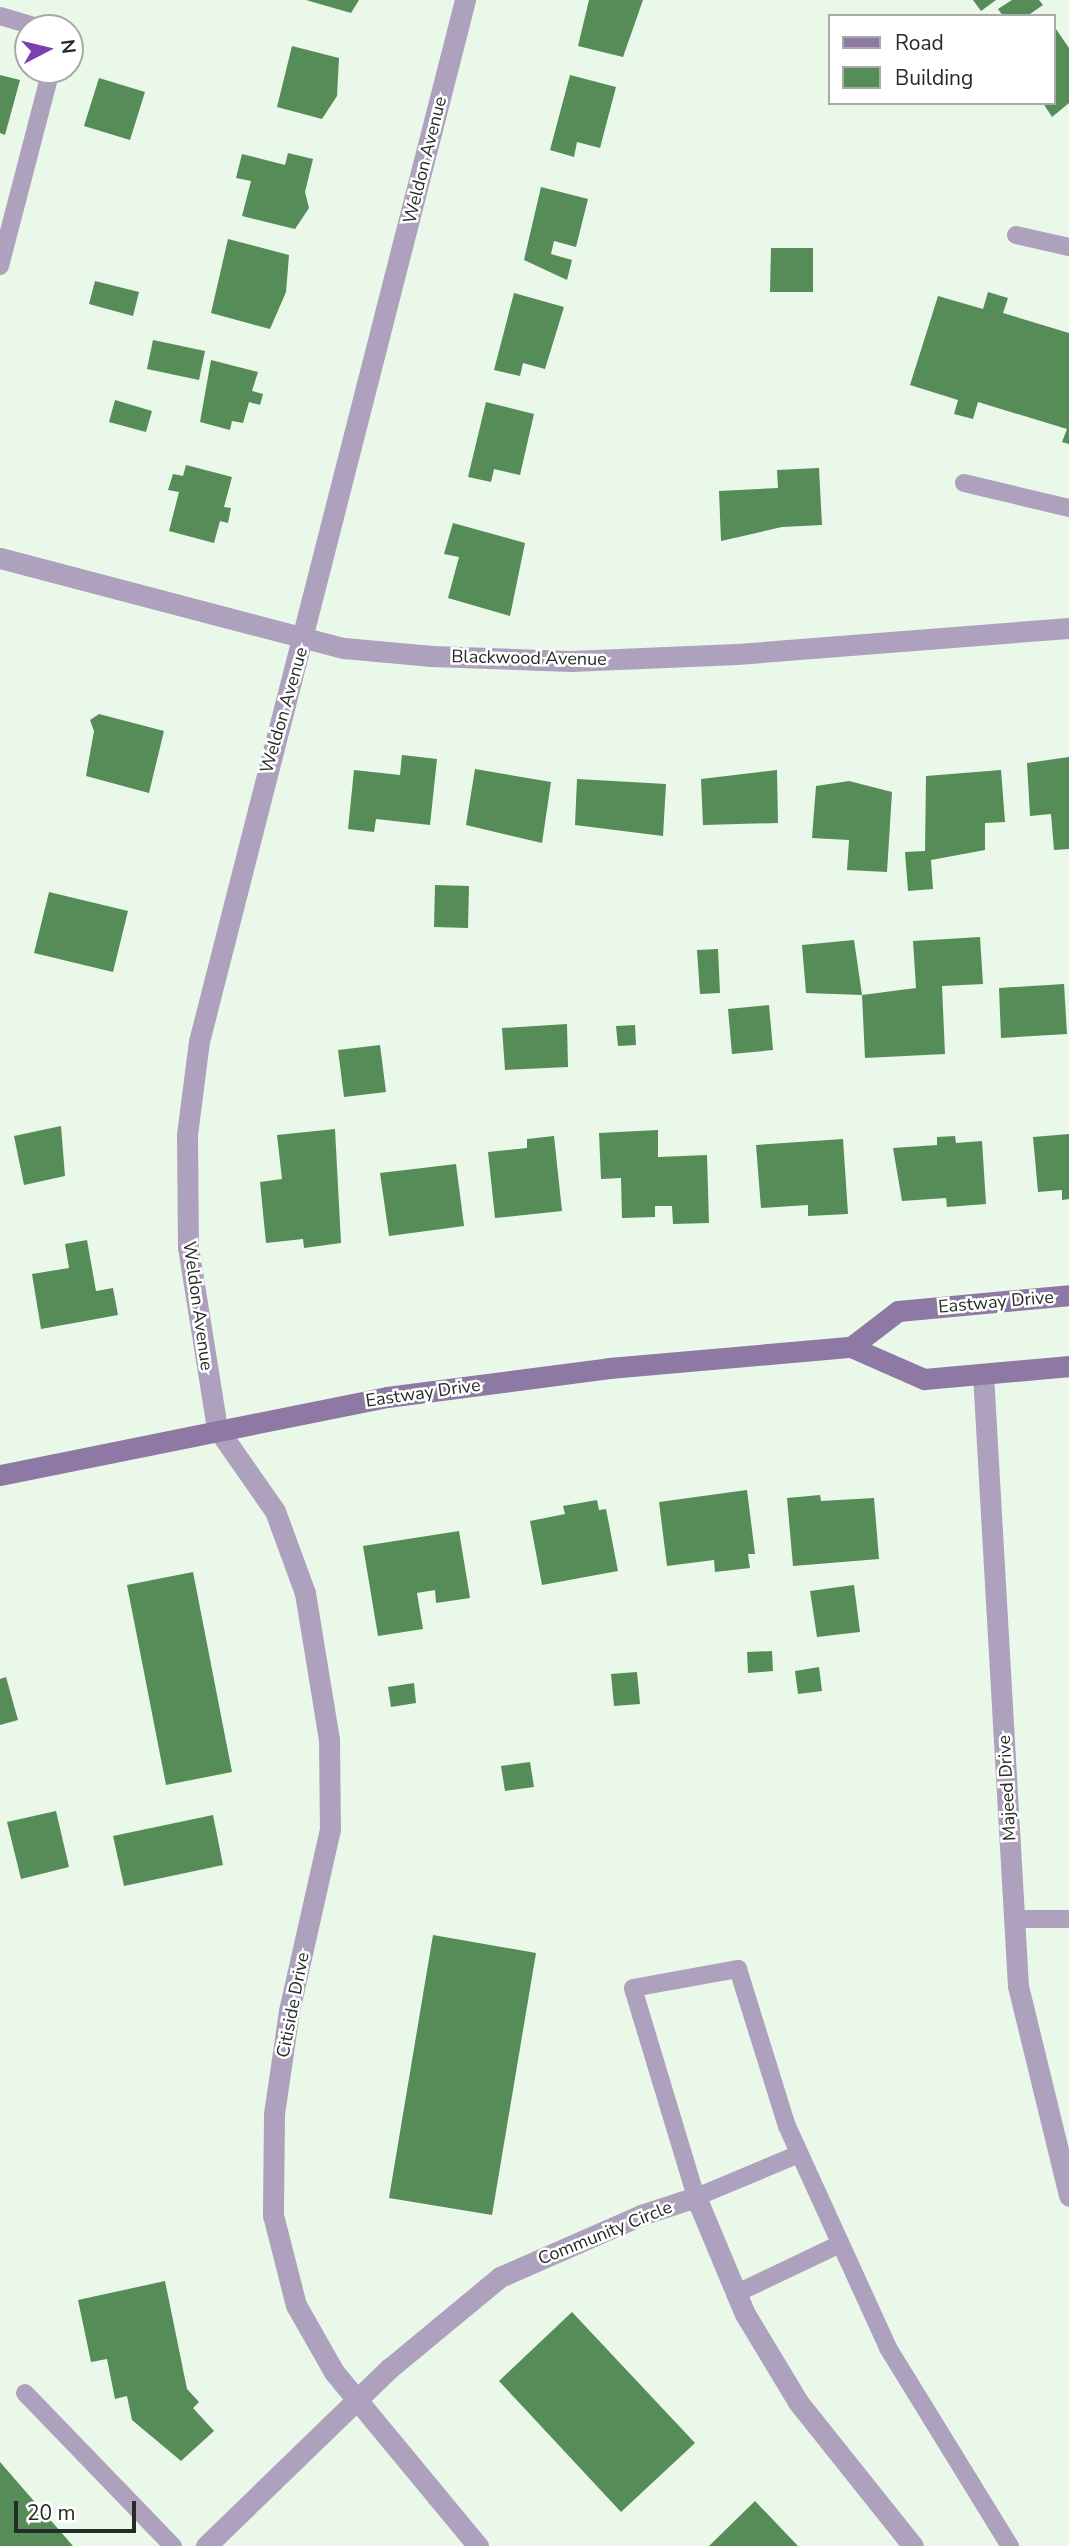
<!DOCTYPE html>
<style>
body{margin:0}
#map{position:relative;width:1069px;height:2546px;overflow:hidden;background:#e9f8e9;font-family:"Nunito Sans",sans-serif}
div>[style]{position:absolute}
.building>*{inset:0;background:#558c57}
.lane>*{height:18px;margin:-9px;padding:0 9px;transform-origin:9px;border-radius:9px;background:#aea1be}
.street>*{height:21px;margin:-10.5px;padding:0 10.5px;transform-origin:10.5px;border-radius:10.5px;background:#aea1be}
.secondary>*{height:21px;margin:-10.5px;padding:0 10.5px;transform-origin:10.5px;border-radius:10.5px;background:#8d79a4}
span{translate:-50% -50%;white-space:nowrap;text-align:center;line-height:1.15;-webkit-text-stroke:5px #fff;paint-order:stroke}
.street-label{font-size:18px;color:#252b25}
.legend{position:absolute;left:828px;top:14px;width:228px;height:91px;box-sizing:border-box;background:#fff;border:2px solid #a8aaa8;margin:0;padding:9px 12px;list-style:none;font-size:21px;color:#252b25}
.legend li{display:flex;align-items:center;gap:14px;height:35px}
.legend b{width:35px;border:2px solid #a8aaa8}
.north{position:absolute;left:14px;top:14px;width:70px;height:70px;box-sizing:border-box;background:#fff;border:2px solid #a8aaa8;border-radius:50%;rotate:83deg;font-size:19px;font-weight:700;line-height:28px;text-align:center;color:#252b25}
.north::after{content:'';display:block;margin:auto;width:24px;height:32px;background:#7d3eb3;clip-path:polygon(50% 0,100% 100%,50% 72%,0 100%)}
.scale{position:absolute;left:14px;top:2501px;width:122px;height:32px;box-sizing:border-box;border:4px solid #252b25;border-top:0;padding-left:9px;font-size:21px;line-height:24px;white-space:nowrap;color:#252b25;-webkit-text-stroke:5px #fff;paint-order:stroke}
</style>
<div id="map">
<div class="building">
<div style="clip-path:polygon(306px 0,359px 0,351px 13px)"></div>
<div style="clip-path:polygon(589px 0,643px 0,623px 57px,578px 46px)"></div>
<div style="clip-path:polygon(973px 0,996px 0,981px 11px)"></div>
<div style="clip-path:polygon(1012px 0,1039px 0,1043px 5px,1027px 16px,1003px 16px,998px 9px)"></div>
<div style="clip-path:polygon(1056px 29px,1069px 48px,1069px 103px,1052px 117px,1043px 103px,1053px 103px)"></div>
<div style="clip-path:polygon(292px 46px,339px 58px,337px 96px,322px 119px,277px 107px)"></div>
<div style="clip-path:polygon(0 75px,20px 80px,5px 135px,0 133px)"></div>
<div style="clip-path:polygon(570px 75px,616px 87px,600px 148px,577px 142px,574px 157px,550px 150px)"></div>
<div style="clip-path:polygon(99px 78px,145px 92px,130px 140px,84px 126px)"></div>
<div style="clip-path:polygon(288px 153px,313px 159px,305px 192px,309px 208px,295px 229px,242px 216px,251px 181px,236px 178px,242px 154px,285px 165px)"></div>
<div style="clip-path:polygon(541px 187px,588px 199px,576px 247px,554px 241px,551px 254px,572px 260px,567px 280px,524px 260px)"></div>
<div style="clip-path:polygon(228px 239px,289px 255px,286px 292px,270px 329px,211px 313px)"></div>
<div style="clip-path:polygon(771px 248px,813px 248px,813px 292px,770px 292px)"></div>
<div style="clip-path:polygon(95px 281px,139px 292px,133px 316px,89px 304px)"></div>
<div style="clip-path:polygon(988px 292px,1008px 298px,1003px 313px,1069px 333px,1069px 444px,1062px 442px,1067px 429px,978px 402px,973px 419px,954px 414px,958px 400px,910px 385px,938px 296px,983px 309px)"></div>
<div style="clip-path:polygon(514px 293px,564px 307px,545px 369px,523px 363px,520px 376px,494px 370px)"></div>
<div style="clip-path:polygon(153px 340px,205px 351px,199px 380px,147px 369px)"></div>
<div style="clip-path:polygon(211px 360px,258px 372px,252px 391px,263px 394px,260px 405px,249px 402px,243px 423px,232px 421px,230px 430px,200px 422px)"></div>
<div style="clip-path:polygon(115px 400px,152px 411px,146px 432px,109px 422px)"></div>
<div style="clip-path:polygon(486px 402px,534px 414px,520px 475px,494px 469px,491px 482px,468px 477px)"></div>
<div style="clip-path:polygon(186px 465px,232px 477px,224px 507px,231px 508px,228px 523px,220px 521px,214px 543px,169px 531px,179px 492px,168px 490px,173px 474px,183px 476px)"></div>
<div style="clip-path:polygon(819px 468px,822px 525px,782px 527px,721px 541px,719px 491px,778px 488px,777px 470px)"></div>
<div style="clip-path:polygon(453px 523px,525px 543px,510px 616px,448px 598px,459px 557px,444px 554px)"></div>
<div style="clip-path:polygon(99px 714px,164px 731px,149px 793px,86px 776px,94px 731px,90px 720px)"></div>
<div style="clip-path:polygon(402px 755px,437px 759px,430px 825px,376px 819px,374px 832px,348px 829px,354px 770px,400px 775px)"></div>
<div style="clip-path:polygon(1069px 757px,1069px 849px,1054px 850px,1051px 814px,1030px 816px,1027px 763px)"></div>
<div style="clip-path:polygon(475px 769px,551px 782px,542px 843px,466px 825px)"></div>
<div style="clip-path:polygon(777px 770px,778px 823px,703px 825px,701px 779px)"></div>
<div style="clip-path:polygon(1001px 770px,1005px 822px,985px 823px,985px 850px,931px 860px,933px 889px,908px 891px,905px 852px,925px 851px,926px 776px)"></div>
<div style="clip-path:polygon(577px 779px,666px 784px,663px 836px,575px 825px)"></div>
<div style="clip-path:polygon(849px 781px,892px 792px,887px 872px,847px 870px,849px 840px,812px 838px,816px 786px)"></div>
<div style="clip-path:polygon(435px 885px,469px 886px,468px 928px,434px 927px)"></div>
<div style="clip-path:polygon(49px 892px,128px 911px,113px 972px,34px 953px)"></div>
<div style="clip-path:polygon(980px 937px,983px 984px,942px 986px,945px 1054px,865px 1058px,862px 995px,916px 988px,913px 941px)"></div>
<div style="clip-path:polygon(854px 940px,862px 995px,806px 993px,802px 945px)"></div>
<div style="clip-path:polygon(718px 949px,720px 993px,700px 994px,697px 950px)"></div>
<div style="clip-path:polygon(1064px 984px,1067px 1034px,1001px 1038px,999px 988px)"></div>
<div style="clip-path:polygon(769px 1005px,773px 1050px,732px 1054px,728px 1009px)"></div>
<div style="clip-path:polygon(567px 1024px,568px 1067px,505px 1070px,502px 1028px)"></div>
<div style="clip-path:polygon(635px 1025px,636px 1045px,618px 1046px,616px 1026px)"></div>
<div style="clip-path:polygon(380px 1045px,386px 1092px,344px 1097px,338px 1050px)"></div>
<div style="clip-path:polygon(61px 1126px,65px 1176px,24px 1185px,14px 1136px)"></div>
<div style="clip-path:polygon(335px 1129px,341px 1243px,304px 1248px,303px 1239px,266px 1243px,260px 1182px,282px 1179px,277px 1135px)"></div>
<div style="clip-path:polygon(658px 1130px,658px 1157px,707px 1155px,709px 1223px,673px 1224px,672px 1206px,655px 1206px,655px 1217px,622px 1218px,621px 1178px,601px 1179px,599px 1133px)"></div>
<div style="clip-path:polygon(1069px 1134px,1069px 1199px,1062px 1200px,1062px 1190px,1038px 1192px,1033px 1137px)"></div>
<div style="clip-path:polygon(554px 1136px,562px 1211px,495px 1218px,488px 1152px,527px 1148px,527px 1139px)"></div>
<div style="clip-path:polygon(955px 1136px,956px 1143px,982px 1141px,986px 1204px,947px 1207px,946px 1198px,902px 1201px,893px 1148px,937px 1145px,937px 1137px)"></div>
<div style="clip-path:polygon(843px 1139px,848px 1214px,808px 1216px,808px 1205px,761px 1208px,756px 1145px)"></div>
<div style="clip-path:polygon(456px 1164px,464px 1226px,389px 1236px,380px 1173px)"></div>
<div style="clip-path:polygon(87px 1240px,96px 1291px,113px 1288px,118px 1315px,41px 1329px,32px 1274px,69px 1268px,65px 1244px)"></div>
<div style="clip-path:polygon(747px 1490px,755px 1554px,748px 1554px,750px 1568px,715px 1572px,714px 1560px,667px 1566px,659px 1502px)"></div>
<div style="clip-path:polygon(820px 1495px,821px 1501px,874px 1498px,879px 1559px,793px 1566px,787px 1498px)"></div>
<div style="clip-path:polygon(597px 1500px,599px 1510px,606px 1509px,618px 1571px,542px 1585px,530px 1521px,565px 1514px,563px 1506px)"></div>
<div style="clip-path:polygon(459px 1531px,470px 1598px,436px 1603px,435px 1590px,417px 1593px,423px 1629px,378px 1636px,363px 1546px)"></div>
<div style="clip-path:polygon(193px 1572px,232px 1772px,166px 1785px,127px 1585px)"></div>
<div style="clip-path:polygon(854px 1585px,860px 1632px,817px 1637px,810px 1591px)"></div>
<div style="clip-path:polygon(772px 1651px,773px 1671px,748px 1673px,747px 1652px)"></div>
<div style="clip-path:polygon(819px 1667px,822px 1691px,798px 1694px,795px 1671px)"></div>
<div style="clip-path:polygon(637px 1672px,640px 1704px,614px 1706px,611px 1674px)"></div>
<div style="clip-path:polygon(6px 1677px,18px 1720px,0 1725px,0 1679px)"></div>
<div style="clip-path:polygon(414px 1683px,416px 1703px,391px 1707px,388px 1687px)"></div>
<div style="clip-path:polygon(530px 1762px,534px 1787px,505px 1791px,501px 1766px)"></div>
<div style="clip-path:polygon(56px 1811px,69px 1867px,21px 1879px,7px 1822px)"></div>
<div style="clip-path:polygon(213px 1815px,223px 1865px,124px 1886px,113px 1836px)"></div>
<div style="clip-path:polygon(433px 1935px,536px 1953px,492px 2215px,389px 2198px)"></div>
<div style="clip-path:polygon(165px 2281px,187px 2389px,199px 2402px,193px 2408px,214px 2431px,181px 2461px,132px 2420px,127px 2396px,115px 2399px,107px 2359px,91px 2362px,78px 2300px)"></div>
<div style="clip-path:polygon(572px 2312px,695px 2443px,621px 2512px,499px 2381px)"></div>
<div style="clip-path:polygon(0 2462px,73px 2546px,0 2546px)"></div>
<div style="clip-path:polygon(755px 2501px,798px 2546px,709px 2546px)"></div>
</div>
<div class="lane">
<div style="left:0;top:16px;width:43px;rotate:16.3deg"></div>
<div style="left:1016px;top:235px;width:54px;rotate:12.8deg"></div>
<div style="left:0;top:266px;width:203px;rotate:-75.4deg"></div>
<div style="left:964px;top:483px;width:108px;rotate:13.4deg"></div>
<div style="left:1014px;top:1919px;width:55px"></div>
<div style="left:799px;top:2154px;width:112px;rotate:157.3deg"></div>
<div style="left:696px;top:2197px;width:218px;rotate:-106.8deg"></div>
<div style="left:633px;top:1988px;width:107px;rotate:-10.3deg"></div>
<div style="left:738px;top:1969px;width:164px;rotate:72.7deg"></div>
<div style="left:787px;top:2126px;width:244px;rotate:65.5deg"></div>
<div style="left:888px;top:2348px;width:233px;rotate:58.4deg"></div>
<div style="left:735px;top:2294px;width:116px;rotate:-25.5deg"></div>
<div style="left:25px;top:2393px;width:213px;rotate:46deg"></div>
</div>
<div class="street">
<div style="left:465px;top:0;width:1074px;rotate:104.33deg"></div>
<div style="left:199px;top:1041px;width:95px;rotate:97.3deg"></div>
<div style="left:187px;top:1135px;width:112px;rotate:89.5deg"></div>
<div style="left:188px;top:1247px;width:183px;rotate:80.9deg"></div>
<div style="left:217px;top:1428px;width:101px;rotate:55.1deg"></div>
<div style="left:275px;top:1511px;width:87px;rotate:69.9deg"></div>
<div style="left:305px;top:1593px;width:148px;rotate:80.7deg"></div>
<div style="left:329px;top:1739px;width:90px;rotate:89.4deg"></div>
<div style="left:330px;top:1829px;width:187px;rotate:102.7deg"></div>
<div style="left:289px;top:2011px;width:104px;rotate:98.3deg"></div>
<div style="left:274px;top:2114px;width:101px;rotate:90.6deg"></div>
<div style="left:273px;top:2215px;width:93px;rotate:75.7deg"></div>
<div style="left:296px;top:2305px;width:77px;rotate:60.4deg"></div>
<div style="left:334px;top:2372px;width:226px;rotate:50.4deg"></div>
<div style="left:0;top:558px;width:356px;rotate:14.7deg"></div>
<div style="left:344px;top:648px;width:88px;rotate:5.2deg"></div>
<div style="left:432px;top:656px;width:139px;rotate:2.1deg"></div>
<div style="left:571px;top:661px;width:166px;rotate:-2.4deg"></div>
<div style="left:737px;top:654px;width:333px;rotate:-4.5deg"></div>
<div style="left:983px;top:1374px;width:613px;rotate:86.73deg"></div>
<div style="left:1018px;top:1986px;width:216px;rotate:76.3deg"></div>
<div style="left:206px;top:2546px;width:256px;rotate:-44.1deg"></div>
<div style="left:390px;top:2368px;width:143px;rotate:-39.6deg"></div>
<div style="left:500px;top:2277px;width:154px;rotate:-23.7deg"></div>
<div style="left:641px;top:2215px;width:58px;rotate:-18.1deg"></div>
<div style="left:696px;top:2197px;width:127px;rotate:67.3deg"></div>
<div style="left:745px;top:2314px;width:103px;rotate:58.9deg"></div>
<div style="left:798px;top:2402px;width:184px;rotate:51.4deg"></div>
</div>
<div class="secondary">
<div style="left:851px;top:1347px;width:59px;rotate:-37.5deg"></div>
<div style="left:898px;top:1311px;width:172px;rotate:-5.3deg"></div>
<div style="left:0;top:1475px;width:395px;rotate:-11.4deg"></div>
<div style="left:387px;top:1397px;width:224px;rotate:-7.4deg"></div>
<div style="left:609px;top:1368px;width:243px;rotate:-5deg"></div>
<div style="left:851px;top:1347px;width:80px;rotate:23.7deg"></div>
<div style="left:924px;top:1379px;width:146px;rotate:-5.1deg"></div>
</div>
<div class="street-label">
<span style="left:425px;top:160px;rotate:-76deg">Weldon Avenue</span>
<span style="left:529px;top:658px;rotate:1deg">Blackwood Avenue</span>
<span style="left:284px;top:710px;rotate:-74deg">Weldon Avenue</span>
<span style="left:996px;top:1302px;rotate:-5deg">Eastway Drive</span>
<span style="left:198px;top:1306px;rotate:82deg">Weldon Avenue</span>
<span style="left:423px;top:1393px;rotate:-8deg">Eastway Drive</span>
<span style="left:1007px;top:1788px;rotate:-93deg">Majeed Drive</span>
<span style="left:293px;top:2005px;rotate:-79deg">Citiside Drive</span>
<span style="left:605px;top:2233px;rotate:-22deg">Community Circle</span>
</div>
<ul class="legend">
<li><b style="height:9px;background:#8d79a4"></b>Road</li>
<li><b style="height:19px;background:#558c57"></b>Building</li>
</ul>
<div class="north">N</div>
<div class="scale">20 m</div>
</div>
